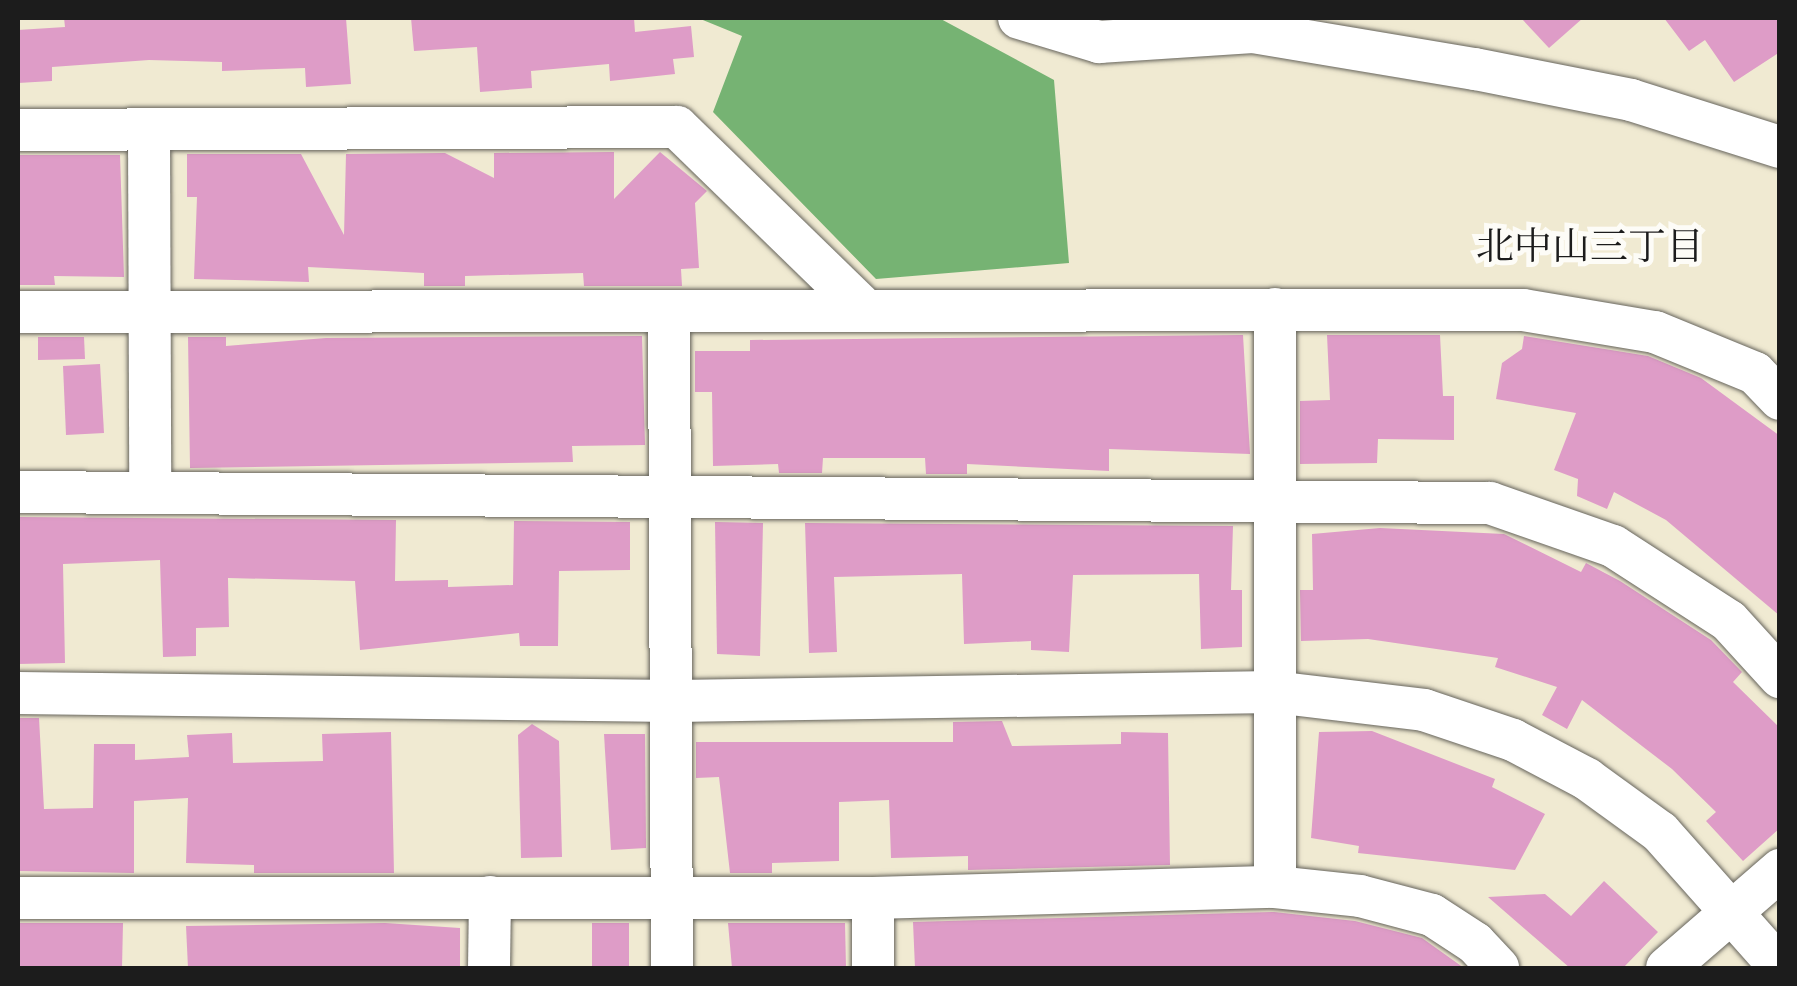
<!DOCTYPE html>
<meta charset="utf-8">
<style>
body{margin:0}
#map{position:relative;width:1797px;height:986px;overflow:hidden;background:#f0ead2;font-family:Alegreya,"Noto Serif JP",serif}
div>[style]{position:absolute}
.forest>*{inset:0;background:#76b373}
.building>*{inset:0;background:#de9cc7}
.roads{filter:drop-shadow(0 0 2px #66645c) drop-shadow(0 0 2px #66645c)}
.minor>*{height:42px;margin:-21px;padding:0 21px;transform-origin:21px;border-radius:21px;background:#fff}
span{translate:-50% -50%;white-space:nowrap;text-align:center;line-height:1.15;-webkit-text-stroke:10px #fdfcf7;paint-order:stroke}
.neighbourhood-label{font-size:38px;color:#1c1c1c}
.frame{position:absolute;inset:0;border:20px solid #1c1c1c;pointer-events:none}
</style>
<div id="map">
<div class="forest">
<div style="clip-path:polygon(698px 18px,939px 18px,1054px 80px,1069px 263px,876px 279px,713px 112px,742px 36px)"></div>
</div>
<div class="building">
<div style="clip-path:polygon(64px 18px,346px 18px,351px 84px,306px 87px,305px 68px,222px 71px,222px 62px,149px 60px,52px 67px,52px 81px,18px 83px,18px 30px,65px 27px)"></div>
<div style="clip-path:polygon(411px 18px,634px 18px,635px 32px,691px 26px,694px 57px,673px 59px,675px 74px,610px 81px,609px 64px,531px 71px,532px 88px,480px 92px,477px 47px,414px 51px)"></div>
<div style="clip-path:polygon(1521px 18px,1583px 18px,1549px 48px)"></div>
<div style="clip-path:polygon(1664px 18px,1780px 18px,1780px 52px,1734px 82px,1705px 40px,1689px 51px)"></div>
<div style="clip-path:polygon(614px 152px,614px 199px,660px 152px,707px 191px,695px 203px,699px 268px,681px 269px,682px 286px,584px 286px,583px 273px,465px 276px,465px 286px,424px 286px,424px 273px,308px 267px,309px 282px,194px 279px,197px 197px,187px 197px,187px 154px,301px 154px,344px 235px,346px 154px,445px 153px,494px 178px,494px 153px)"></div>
<div style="clip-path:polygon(18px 155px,120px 155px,124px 277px,54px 276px,55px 285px,18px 285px)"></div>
<div style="clip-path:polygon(1243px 335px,1250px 454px,1109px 449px,1109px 471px,967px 464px,967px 474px,926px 474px,925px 458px,823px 458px,822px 473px,779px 473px,778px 464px,713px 466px,712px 392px,695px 392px,695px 351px,750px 351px,750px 340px)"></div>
<div style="clip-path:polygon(1327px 335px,1440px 335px,1443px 396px,1454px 396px,1454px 440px,1378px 439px,1377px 463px,1300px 464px,1300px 401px,1330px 400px)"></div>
<div style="clip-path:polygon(642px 336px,645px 445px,572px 446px,573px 462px,190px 468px,188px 337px,226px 337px,226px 346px,326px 338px)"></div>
<div style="clip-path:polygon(1524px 336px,1648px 356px,1701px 378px,1780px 436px,1780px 616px,1666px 520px,1614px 492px,1607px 509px,1577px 496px,1578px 479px,1554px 470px,1576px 413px,1496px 399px,1502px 363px,1522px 349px)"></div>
<div style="clip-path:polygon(38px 337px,84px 337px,85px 359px,38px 360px)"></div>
<div style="clip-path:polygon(100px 364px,104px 433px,66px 435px,63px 366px)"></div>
<div style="clip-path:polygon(18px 517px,396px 520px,395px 581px,448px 580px,448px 587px,513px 585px,514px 521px,630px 522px,630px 570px,559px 571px,558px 646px,520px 646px,519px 633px,360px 650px,355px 581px,228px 578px,229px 627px,196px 628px,196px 656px,163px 657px,160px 560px,63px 564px,65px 663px,18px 664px)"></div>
<div style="clip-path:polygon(715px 522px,763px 523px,760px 656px,717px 654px)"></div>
<div style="clip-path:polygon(805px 523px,1233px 526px,1231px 590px,1242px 590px,1242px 647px,1201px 649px,1199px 574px,1073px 575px,1069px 652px,1031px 650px,1031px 641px,964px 644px,962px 574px,834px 577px,837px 652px,809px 653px)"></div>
<div style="clip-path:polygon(1380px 528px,1504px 534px,1581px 572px,1586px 563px,1620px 581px,1711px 640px,1742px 672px,1733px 682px,1780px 728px,1780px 828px,1743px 861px,1706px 821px,1716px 812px,1672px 769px,1582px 700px,1567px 729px,1542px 715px,1557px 687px,1495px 667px,1498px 658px,1368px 639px,1301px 641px,1300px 590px,1313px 590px,1312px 534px)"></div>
<div style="clip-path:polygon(18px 718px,39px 718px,44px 809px,93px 808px,94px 744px,135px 744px,135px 760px,189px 757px,187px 735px,232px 733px,233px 763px,323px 761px,322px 734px,391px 732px,394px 873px,254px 873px,254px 865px,186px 863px,188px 798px,134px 801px,134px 873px,18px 871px)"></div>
<div style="clip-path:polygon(1002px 721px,1012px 746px,1121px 744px,1121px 732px,1168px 733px,1170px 865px,968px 870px,968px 856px,891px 858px,889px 800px,839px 802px,839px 861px,772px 863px,772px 873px,730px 873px,719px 777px,696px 778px,696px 742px,953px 742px,953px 722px)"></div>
<div style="clip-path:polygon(532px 724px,559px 741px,562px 857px,521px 858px,518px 735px)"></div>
<div style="clip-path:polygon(1372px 731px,1495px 779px,1492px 787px,1545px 814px,1515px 870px,1358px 853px,1359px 846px,1311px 838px,1319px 732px)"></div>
<div style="clip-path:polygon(604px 734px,645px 734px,646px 848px,611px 850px)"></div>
<div style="clip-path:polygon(1604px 881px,1658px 932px,1623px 968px,1570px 968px,1488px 897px,1545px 894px,1571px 916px)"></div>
<div style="clip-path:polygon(1274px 912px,1355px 921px,1422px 938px,1464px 968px,915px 968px,913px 922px)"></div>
<div style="clip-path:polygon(18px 923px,123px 923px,122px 968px,18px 968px)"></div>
<div style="clip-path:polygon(385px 923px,460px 928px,460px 968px,188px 968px,186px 926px)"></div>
<div style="clip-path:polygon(592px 923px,629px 923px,629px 968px,592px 968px)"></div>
<div style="clip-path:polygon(728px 923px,845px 923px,846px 968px,732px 968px)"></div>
</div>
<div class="roads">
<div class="minor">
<div style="left:1019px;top:18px;width:84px;rotate:16.7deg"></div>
<div style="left:1099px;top:42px;width:154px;rotate:-3.7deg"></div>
<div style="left:1253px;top:32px;width:225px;rotate:9.5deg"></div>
<div style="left:1475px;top:69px;width:159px;rotate:11.2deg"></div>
<div style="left:1631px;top:100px;width:156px;rotate:17.5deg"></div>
<div style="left:18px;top:130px;width:659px;rotate:-0.26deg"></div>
<div style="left:677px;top:127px;width:261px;rotate:44.2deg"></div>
<div style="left:149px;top:130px;width:361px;rotate:89.8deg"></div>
<div style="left:18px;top:312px;width:1505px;rotate:-0.08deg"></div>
<div style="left:1523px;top:310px;width:134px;rotate:9.5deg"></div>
<div style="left:1655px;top:332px;width:108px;rotate:22.3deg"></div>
<div style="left:1755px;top:373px;width:36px;rotate:46deg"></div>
<div style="left:669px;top:315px;width:653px;rotate:89.74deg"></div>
<div style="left:18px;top:492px;width:1472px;rotate:0.43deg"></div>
<div style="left:1490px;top:503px;width:130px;rotate:19.3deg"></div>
<div style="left:1613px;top:546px;width:138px;rotate:32.9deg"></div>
<div style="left:1729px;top:621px;width:76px;rotate:47.7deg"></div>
<div style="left:18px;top:693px;width:657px;rotate:0.7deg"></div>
<div style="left:675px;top:701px;width:599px;rotate:-0.86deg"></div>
<div style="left:1274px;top:692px;width:151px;rotate:6.8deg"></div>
<div style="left:1424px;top:710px;width:94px;rotate:18.6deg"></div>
<div style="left:1513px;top:740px;width:84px;rotate:27.8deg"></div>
<div style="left:1587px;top:779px;width:90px;rotate:36deg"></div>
<div style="left:1660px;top:832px;width:181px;rotate:48.4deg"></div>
<div style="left:1275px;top:887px;width:578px;rotate:-90deg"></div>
<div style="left:18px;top:898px;width:855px"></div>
<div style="left:873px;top:898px;width:402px;rotate:-1.6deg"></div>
<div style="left:1275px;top:887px;width:85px;rotate:6deg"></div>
<div style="left:1360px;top:896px;width:74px;rotate:14.8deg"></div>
<div style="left:1432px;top:915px;width:51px;rotate:33.1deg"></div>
<div style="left:1475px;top:943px;width:34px;rotate:47deg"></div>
<div style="left:489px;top:968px;width:71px;rotate:-89.2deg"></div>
<div style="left:873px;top:968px;width:70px;rotate:-90deg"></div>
<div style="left:1667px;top:968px;width:150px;rotate:-40.9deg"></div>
</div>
</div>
<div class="neighbourhood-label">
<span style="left:1590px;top:247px">北中山三丁目</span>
</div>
<div class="frame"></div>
</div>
